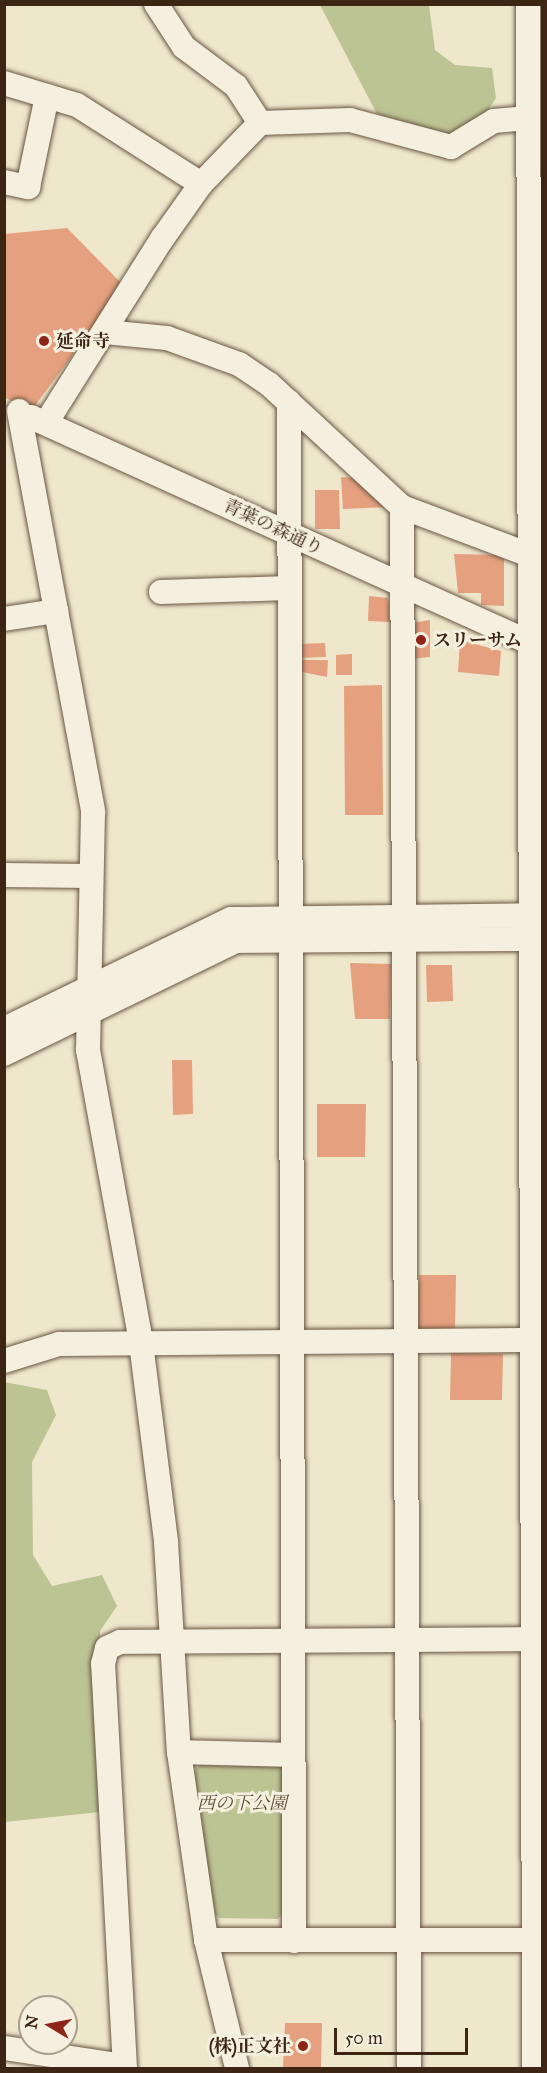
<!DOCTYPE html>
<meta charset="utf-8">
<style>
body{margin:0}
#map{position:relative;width:547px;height:2073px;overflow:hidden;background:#eee7cc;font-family:"IM FELL Great Primer","Noto Serif JP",serif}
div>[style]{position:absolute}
.green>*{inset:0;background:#bdc494}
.building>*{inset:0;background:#e5a07f}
.roads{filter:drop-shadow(0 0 2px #695642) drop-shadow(0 0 2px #695642)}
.minor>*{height:24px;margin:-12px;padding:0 12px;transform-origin:12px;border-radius:12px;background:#f4efde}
.dots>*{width:16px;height:16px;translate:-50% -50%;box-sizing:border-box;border:3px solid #f4efde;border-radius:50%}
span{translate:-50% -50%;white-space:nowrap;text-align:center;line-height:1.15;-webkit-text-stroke:6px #f4efde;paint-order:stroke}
.poi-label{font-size:18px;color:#3d2514;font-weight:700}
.left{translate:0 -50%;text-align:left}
.right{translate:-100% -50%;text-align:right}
.street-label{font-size:18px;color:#3d2514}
.park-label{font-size:18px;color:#5d4d34;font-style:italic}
.frame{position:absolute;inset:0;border:6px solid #3d2514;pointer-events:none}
.north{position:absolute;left:18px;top:1995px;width:60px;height:60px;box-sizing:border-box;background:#f4efde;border:2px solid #ab9e8d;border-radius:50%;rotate:280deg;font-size:16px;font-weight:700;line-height:24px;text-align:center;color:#3d2514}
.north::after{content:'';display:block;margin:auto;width:21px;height:27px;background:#8f2418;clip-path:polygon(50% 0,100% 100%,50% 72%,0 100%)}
.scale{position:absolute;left:334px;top:2028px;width:134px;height:27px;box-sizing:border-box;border:3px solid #3d2514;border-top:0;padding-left:8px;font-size:18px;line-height:21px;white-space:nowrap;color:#3d2514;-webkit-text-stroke:4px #f4efde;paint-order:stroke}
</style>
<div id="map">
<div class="green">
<div style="clip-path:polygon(320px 5px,429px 5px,435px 50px,455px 65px,492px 68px,496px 98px,479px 124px,459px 137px,377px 114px)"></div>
<div style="clip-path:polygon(4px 1382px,47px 1390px,56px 1415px,32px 1462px,33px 1555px,52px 1586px,102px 1575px,117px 1606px,100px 1631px,100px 1812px,5px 1822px)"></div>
<div style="clip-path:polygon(203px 1759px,286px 1767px,286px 1910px,278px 1919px,219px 1918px,210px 1910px,195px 1771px)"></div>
</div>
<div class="building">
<div style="clip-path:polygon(67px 228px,124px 286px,31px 411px,4px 397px,4px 234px)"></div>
<div style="clip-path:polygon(341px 477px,355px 478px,389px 507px,343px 509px)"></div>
<div style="clip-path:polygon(315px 490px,339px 490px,340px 529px,315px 529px)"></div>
<div style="clip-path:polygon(454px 554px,504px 555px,504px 606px,481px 605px,481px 593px,458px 593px)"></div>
<div style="clip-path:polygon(369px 596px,388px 598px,390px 622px,368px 621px)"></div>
<div style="clip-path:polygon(430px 620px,430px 657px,411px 659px,412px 623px)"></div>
<div style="clip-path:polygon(460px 640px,501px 651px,499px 676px,458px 672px)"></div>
<div style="clip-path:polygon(325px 643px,326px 657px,297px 658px,297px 644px)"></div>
<div style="clip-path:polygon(352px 654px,352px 675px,336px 675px,336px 655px)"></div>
<div style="clip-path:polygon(297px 660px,328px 660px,327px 677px,297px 671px)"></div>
<div style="clip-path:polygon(382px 685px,383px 815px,345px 815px,344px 686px)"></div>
<div style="clip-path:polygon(350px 963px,391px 964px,390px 1019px,355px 1019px)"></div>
<div style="clip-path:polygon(426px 965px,452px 965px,453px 1001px,427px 1002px)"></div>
<div style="clip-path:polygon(172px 1060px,192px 1060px,193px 1114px,173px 1115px)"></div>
<div style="clip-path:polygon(317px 1104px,366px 1104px,365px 1157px,317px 1157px)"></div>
<div style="clip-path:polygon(419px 1275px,456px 1275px,455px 1330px,418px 1329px)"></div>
<div style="clip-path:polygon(451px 1353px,503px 1354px,502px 1400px,450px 1400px)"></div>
<div style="clip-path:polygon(285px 2023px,322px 2023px,321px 2068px,283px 2068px)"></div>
</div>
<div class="roads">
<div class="minor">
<div style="left:156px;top:4px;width:51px;rotate:56.9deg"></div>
<div style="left:184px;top:47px;width:65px;rotate:36.9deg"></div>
<div style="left:236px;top:86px;width:44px;rotate:57deg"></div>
<div style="left:528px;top:4px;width:2064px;rotate:89.83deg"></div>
<div style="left:4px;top:83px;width:76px;rotate:16.8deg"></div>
<div style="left:77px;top:105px;width:147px;rotate:32.5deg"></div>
<div style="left:4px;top:182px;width:25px;rotate:12deg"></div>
<div style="left:28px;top:187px;width:93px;rotate:-78.2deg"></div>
<div style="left:105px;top:332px;width:62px;rotate:5.5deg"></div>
<div style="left:167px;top:338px;width:77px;rotate:19.9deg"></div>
<div style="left:239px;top:364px;width:36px;rotate:34deg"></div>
<div style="left:269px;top:384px;width:181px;rotate:42.8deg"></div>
<div style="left:402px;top:507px;width:137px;rotate:20.6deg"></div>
<div style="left:289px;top:402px;width:1539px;rotate:89.81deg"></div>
<div style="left:19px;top:411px;width:408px;rotate:79.5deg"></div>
<div style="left:93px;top:812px;width:238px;rotate:91.2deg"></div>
<div style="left:88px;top:1050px;width:298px;rotate:79.7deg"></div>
<div style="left:141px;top:1343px;width:201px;rotate:82.8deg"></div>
<div style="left:166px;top:1542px;width:210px;rotate:86.5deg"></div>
<div style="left:179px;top:1752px;width:190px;rotate:81.8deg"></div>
<div style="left:206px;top:1940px;width:132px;rotate:76.4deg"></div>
<div style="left:31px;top:417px;width:561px;rotate:24.33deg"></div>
<div style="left:46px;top:423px;width:218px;rotate:-57.8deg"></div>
<div style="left:162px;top:239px;width:67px;rotate:-54.7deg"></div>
<div style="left:201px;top:184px;width:85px;rotate:-46deg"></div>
<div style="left:260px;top:123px;width:90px;rotate:-1.9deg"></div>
<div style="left:350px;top:120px;width:105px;rotate:15deg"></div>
<div style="left:451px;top:147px;width:50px;rotate:-31.2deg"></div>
<div style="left:494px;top:121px;width:34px;rotate:-5deg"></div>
<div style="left:402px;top:507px;width:1561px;rotate:89.74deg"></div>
<div style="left:161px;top:592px;width:128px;rotate:-1.8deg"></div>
<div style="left:4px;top:619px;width:53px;rotate:-8.7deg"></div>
<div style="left:4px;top:875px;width:87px;rotate:0.7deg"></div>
<div style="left:4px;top:1029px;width:252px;rotate:-25.9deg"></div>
<div style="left:231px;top:919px;width:311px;rotate:-0.7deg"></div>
<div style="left:4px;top:1054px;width:258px;rotate:-26deg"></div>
<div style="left:236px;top:941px;width:306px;rotate:-0.4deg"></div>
<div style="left:4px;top:1361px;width:58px;rotate:-17.2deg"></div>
<div style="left:59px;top:1344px;width:483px;rotate:-0.5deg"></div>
<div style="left:179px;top:1752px;width:114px;rotate:1.5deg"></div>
<div style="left:206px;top:1940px;width:336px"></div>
<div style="left:4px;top:2048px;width:120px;rotate:8.6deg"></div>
<div style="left:125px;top:2068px;width:405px;rotate:-93.1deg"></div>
<div style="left:103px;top:1664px;width:16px;rotate:-76deg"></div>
<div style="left:107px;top:1648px;width:14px;rotate:-25deg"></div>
<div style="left:120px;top:1642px;width:422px;rotate:-0.4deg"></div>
</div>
</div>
<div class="dots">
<div style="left:44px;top:341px;background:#8f2418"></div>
<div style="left:421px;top:640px;background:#8f2418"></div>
<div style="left:303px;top:2046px;background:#8f2418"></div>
</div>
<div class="poi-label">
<span class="left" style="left:56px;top:341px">延命寺</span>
<span class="left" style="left:433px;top:640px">スリーサム</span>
<span class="right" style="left:291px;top:2046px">(株)正文社</span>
</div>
<div class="street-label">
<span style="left:273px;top:527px;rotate:25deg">青葉の森通り</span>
</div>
<div class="park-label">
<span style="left:242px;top:1803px">西の下公園</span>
</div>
<div class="frame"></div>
<div class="north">N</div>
<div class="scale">50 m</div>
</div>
